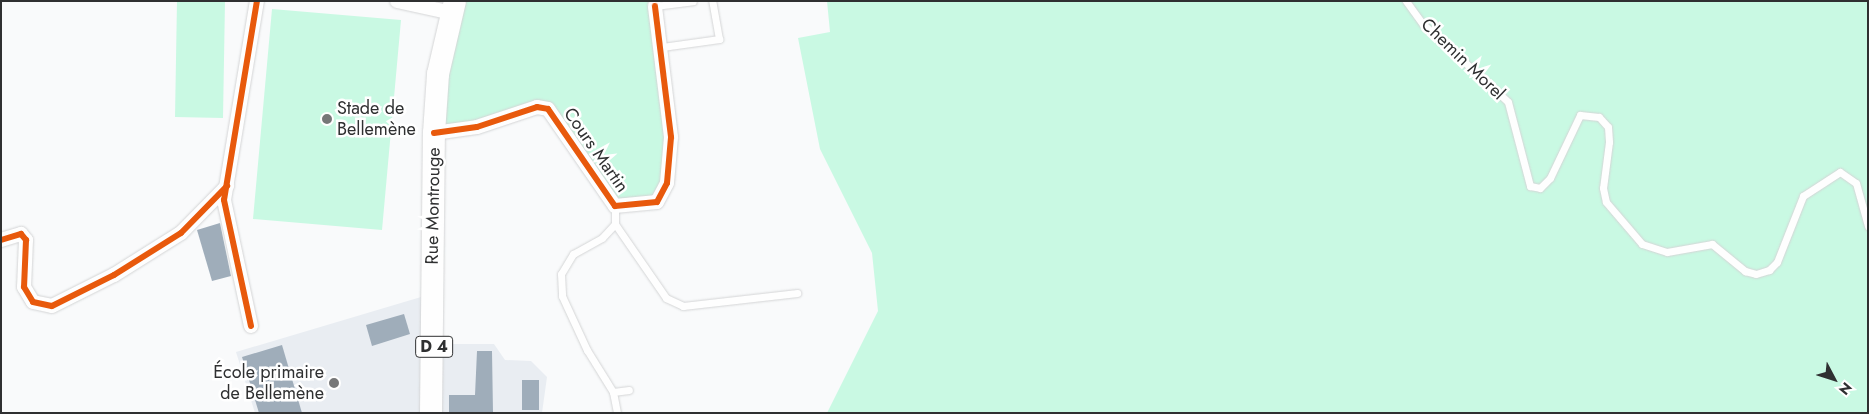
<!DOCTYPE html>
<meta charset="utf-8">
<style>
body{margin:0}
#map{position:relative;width:1869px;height:414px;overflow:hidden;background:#f9fafb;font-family:Jost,sans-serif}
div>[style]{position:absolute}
.built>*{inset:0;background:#e9edf2}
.green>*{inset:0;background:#c9f9e3}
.building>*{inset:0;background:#9fadba}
.roads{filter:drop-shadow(0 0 1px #d4d5d6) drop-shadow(0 0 1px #d4d5d6)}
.service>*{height:7px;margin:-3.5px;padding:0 3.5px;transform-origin:3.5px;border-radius:3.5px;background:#fefefe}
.minor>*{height:14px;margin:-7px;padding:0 7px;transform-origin:7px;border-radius:7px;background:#fefefe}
.primary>*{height:22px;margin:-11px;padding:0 11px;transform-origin:11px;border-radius:11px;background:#fefefe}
.cycleway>*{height:6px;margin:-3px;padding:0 3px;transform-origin:3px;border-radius:3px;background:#e8590c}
.dots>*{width:14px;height:14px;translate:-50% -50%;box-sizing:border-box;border:2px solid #fff;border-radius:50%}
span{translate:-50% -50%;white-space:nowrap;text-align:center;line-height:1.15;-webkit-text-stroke:5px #fff;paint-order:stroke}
.shield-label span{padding:1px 4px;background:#fff;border:1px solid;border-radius:4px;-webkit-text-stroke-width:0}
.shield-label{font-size:16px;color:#2f3031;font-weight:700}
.street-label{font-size:18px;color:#2f3031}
.poi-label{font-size:18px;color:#2f3031}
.left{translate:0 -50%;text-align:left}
.right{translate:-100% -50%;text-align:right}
.frame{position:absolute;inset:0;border:2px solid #2f3031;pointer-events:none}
.north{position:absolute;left:1809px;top:354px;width:50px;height:50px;-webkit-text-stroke:4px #fff;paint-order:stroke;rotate:130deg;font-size:14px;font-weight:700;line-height:20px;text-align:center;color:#2f3031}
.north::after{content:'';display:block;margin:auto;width:18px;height:22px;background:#2f3031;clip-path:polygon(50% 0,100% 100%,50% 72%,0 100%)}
</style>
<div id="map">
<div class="built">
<div style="clip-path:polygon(421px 297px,423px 413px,255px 413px,236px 352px)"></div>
<div style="clip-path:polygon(443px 344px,494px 344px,505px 360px,531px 361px,547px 377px,542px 413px,441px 413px)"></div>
</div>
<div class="green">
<div style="clip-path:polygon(177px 1px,225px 1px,223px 118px,175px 117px)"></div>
<div style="clip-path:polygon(455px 1px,654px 1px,671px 137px,657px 202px,615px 206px,548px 109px,434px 133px)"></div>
<div style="clip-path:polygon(827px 1px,1868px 1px,1868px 413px,827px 413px,878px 311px,872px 253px,820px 149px,798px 38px,830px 32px)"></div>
<div style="clip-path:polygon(272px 9px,401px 20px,382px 230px,253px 219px)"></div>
</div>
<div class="building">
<div style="clip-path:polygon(220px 223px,231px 276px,212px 281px,197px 230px)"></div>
<div style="clip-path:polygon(404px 314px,410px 334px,372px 346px,366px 325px)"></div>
<div style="clip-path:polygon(282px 345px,302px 413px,259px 413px,242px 357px)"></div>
<div style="clip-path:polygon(477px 351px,492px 351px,493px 413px,449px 413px,449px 395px,475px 395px)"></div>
<div style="clip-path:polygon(522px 380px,539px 380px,539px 410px,522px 410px)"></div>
</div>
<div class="roads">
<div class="service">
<div style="left:1406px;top:1px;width:29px;rotate:54deg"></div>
<div style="left:1423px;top:24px;width:115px;rotate:42.5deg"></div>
<div style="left:1508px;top:102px;width:87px;rotate:75.3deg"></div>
<div style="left:1530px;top:186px;width:10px;rotate:11deg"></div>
<div style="left:1540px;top:188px;width:14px;rotate:-45deg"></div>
<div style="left:1550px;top:178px;width:70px;rotate:-64.5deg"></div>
<div style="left:1580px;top:115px;width:19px;rotate:6deg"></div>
<div style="left:1599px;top:117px;width:13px;rotate:48deg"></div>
<div style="left:1608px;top:127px;width:15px;rotate:86deg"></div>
<div style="left:1609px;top:142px;width:46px;rotate:97.4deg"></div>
<div style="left:1603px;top:188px;width:14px;rotate:78deg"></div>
<div style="left:1606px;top:202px;width:55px;rotate:49.4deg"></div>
<div style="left:1642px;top:244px;width:26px;rotate:18deg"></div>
<div style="left:1667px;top:252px;width:46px;rotate:-10.1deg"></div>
<div style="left:1712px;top:244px;width:43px;rotate:39.3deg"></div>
<div style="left:1745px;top:271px;width:11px;rotate:15deg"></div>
<div style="left:1756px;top:274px;width:14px;rotate:-17deg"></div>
<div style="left:1769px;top:270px;width:11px;rotate:-45deg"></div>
<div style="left:1777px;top:262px;width:71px;rotate:-68.5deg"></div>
<div style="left:1803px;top:196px;width:44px;rotate:-33deg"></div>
<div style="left:1840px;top:172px;width:19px;rotate:35deg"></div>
<div style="left:1856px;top:183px;width:45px;rotate:74.4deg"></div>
<div style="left:655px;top:6px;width:38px;rotate:-7deg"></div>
<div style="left:662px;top:47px;width:58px;rotate:-8deg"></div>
<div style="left:719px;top:39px;width:39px;rotate:-100deg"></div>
<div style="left:615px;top:206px;width:18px;rotate:90deg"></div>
<div style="left:615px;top:224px;width:90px;rotate:55.4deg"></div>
<div style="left:666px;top:298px;width:19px;rotate:25deg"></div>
<div style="left:683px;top:306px;width:115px;rotate:-6.5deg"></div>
<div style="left:615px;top:224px;width:19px;rotate:133deg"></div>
<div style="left:602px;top:238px;width:33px;rotate:151deg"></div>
<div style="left:573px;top:254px;width:23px;rotate:121deg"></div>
<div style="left:561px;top:274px;width:22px;rotate:87deg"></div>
<div style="left:562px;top:296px;width:60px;rotate:65.2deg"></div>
<div style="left:587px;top:350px;width:49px;rotate:58.2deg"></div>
<div style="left:613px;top:392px;width:21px;rotate:79deg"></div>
<div style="left:613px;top:392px;width:16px;rotate:-7deg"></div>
</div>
<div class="minor">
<div style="left:397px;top:1px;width:56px;rotate:12.3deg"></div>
<div style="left:434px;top:133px;width:43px;rotate:-7.9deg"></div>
<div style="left:477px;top:127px;width:63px;rotate:-18.4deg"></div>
<div style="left:537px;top:107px;width:11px;rotate:10deg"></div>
<div style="left:548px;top:109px;width:118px;rotate:55.4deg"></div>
<div style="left:615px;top:206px;width:42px;rotate:-5.4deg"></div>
<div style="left:657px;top:202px;width:21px;rotate:-62deg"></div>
<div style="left:667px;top:183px;width:46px;rotate:-85deg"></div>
<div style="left:671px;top:137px;width:132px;rotate:-97deg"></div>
<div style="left:1px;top:240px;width:21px;rotate:-17deg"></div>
<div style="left:21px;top:234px;width:8px;rotate:50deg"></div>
<div style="left:26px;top:240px;width:47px;rotate:92.4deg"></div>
<div style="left:24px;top:287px;width:17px;rotate:59deg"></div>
<div style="left:33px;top:302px;width:19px;rotate:12deg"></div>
<div style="left:52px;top:306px;width:69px;rotate:-26.6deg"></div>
<div style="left:114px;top:275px;width:79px;rotate:-32.1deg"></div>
<div style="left:181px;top:233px;width:66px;rotate:-45.6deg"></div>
<div style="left:251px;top:326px;width:129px;rotate:-102.1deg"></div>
<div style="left:224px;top:200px;width:202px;rotate:-80.6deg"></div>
</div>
<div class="primary">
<div style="left:431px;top:413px;width:280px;rotate:-89.4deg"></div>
<div style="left:434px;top:133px;width:59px;rotate:-86.1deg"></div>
<div style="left:438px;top:74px;width:75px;rotate:-76.9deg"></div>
</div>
</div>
<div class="cycleway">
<div style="left:434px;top:133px;width:43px;rotate:-7.9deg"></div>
<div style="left:477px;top:127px;width:63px;rotate:-18.4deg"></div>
<div style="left:537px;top:107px;width:11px;rotate:10deg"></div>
<div style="left:548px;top:109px;width:118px;rotate:55.4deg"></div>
<div style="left:615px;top:206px;width:42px;rotate:-5.4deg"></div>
<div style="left:657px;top:202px;width:21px;rotate:-62deg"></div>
<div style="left:667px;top:183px;width:46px;rotate:-85deg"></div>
<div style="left:671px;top:137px;width:132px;rotate:-97deg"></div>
<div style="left:1px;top:240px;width:21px;rotate:-17deg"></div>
<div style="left:21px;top:234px;width:8px;rotate:50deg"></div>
<div style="left:26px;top:240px;width:47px;rotate:92.4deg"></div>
<div style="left:24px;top:287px;width:17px;rotate:59deg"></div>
<div style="left:33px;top:302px;width:19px;rotate:12deg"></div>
<div style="left:52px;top:306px;width:69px;rotate:-26.6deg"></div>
<div style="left:114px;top:275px;width:79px;rotate:-32.1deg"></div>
<div style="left:181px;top:233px;width:66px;rotate:-45.6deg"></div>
<div style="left:251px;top:326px;width:129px;rotate:-102.1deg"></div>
<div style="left:224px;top:200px;width:202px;rotate:-80.6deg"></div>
</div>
<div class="dots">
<div style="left:327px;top:119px;background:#767778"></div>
<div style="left:334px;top:383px;background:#767778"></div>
</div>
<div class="shield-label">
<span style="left:434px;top:347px">D 4</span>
</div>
<div class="street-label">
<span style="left:1463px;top:59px;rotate:44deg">Chemin Morel</span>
<span style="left:596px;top:150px;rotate:55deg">Cours Martin</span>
<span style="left:433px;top:206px;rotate:-89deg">Rue Montrouge</span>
</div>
<div class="poi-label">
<span class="left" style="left:337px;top:119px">Stade de<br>Bellemène</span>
<span class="right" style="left:324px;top:383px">École primaire<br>de Bellemène</span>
</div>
<div class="frame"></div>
<div class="north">N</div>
</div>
